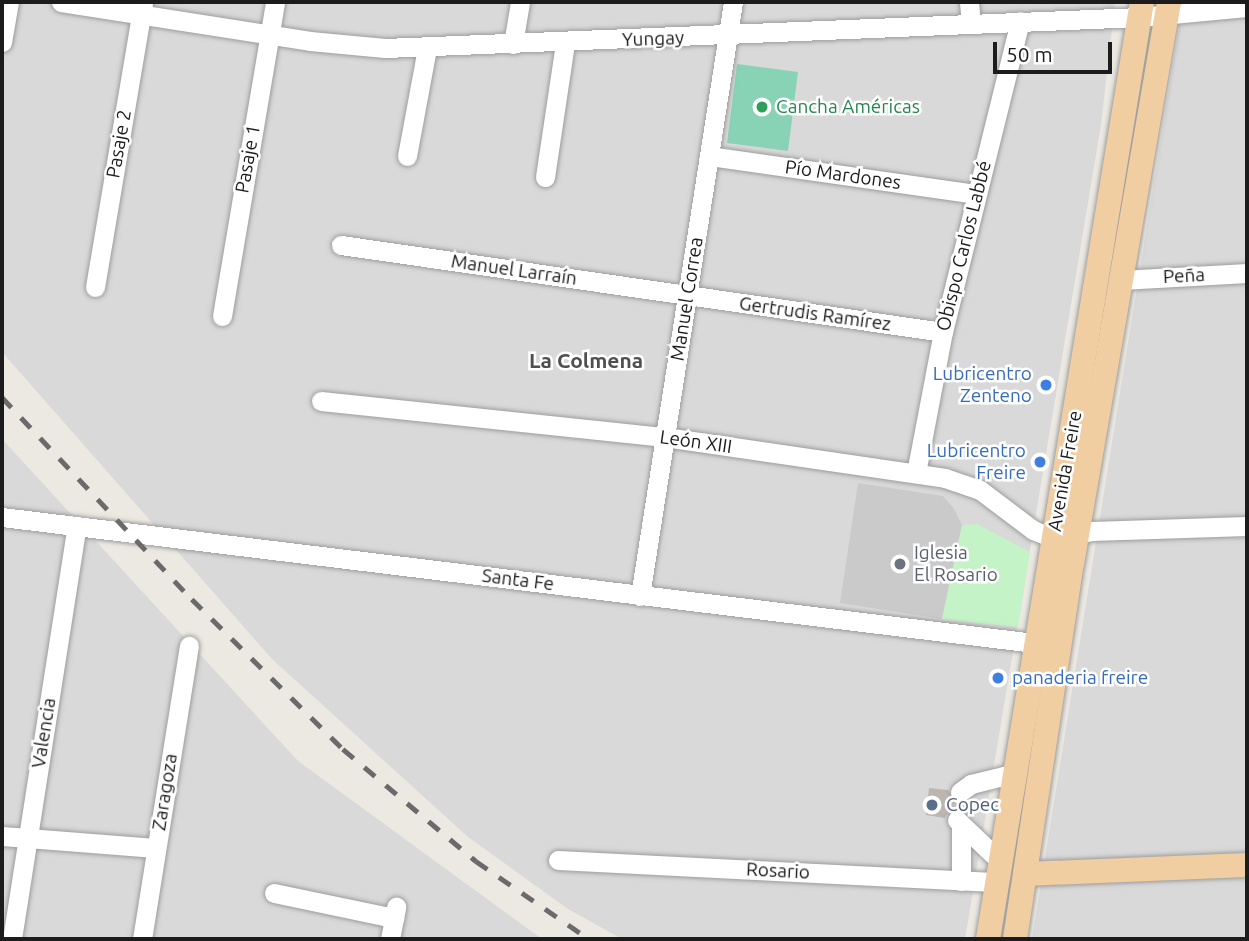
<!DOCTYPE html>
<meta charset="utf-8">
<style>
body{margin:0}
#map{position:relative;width:1249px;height:941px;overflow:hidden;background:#ece9e2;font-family:Ubuntu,sans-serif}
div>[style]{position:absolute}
.residential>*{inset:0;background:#dad9d9}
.religious>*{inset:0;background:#cacaca}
.park>*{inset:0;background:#c3f3c6}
.pitch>*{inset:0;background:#88d3b5}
.building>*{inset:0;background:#bcb5b0}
.minor-tunnel>*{height:19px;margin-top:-9.5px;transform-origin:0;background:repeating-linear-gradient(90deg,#c2c0ba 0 19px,transparent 0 29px)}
.roads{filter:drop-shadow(0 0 2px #9d9d9d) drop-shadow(0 0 2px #9d9d9d)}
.minor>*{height:19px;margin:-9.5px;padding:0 9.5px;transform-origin:9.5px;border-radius:9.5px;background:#fff}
.major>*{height:24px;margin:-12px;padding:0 12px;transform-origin:12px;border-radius:12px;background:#f1cda2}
.rail>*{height:4.5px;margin-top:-2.25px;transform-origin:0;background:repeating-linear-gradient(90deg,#6a6a6a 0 14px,transparent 0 28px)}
.dots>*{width:19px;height:19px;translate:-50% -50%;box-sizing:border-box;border:4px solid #fff;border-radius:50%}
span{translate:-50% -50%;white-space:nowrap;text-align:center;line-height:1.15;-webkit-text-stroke:5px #fff;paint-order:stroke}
.street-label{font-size:19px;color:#1c1c1c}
.leisure-label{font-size:19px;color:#27864d}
.left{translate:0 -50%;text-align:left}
.shop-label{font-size:19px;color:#366cbe}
.right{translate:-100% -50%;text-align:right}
.worship-label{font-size:19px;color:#5b616d}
.service-label{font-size:19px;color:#4e5e75}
.neighbourhood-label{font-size:21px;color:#4f4f4f;font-weight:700}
.frame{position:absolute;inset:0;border:4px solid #1c1c1c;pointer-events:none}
.scale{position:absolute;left:993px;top:42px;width:119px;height:32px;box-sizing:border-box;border:4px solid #1c1c1c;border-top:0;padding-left:9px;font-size:21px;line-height:24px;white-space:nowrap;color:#1c1c1c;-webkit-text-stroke:5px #fff;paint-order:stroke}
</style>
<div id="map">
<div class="residential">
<div style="clip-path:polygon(2px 2px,1115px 2px,1101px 125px,965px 939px,622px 939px,568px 909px,468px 837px,272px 659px,2px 352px)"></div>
<div style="clip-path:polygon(1183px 2px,1247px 2px,1247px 939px,1032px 939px)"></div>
<div style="clip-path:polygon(2px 439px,298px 761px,542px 939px,2px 939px)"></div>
</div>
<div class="religious">
<div style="clip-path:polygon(858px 483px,943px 496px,954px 509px,962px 525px,942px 619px,840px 603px)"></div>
</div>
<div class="park">
<div style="clip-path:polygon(977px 524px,1030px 552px,1018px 627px,942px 619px,962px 525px)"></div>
</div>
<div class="pitch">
<div style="clip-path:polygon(737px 64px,798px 72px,788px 151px,727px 143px)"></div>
</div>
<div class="building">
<div style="clip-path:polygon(929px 788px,948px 790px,956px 803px,971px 799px,969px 814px,959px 808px,949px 811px,945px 818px,926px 815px)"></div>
</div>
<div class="minor-tunnel">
<div style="left:957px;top:820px;width:28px;rotate:-84deg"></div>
</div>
<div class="roads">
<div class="minor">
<div style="left:61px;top:2px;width:252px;rotate:8.9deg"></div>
<div style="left:310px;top:41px;width:75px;rotate:5.3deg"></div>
<div style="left:385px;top:48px;width:756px;rotate:-2.35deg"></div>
<div style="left:1140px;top:17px;width:107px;rotate:-5.3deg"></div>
<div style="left:969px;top:2px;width:22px;rotate:85deg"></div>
<div style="left:2px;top:42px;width:41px;rotate:-80.1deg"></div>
<div style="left:513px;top:44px;width:43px;rotate:-80.5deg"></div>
<div style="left:407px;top:156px;width:110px;rotate:-79.5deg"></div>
<div style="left:709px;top:156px;width:270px;rotate:8.1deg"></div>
<div style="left:545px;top:177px;width:135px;rotate:-81.5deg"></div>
<div style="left:341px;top:245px;width:608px;rotate:8.22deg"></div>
<div style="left:1121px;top:280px;width:126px;rotate:-3.2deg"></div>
<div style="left:95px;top:287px;width:288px;rotate:-80.4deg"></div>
<div style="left:222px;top:316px;width:318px;rotate:-80.4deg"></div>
<div style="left:321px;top:401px;width:346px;rotate:6deg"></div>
<div style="left:665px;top:437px;width:283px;rotate:8.3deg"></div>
<div style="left:945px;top:478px;width:37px;rotate:19deg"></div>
<div style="left:980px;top:490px;width:66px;rotate:37deg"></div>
<div style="left:1033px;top:530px;width:22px;rotate:22deg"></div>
<div style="left:1053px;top:538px;width:39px;rotate:-10deg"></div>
<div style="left:1091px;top:531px;width:156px;rotate:-1.8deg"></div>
<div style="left:916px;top:473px;width:144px;rotate:-79.2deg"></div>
<div style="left:943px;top:332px;width:320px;rotate:-76.1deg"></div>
<div style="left:2px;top:517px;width:1040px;rotate:6.96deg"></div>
<div style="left:640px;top:596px;width:601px;rotate:-81.1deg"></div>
<div style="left:960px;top:792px;width:14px;rotate:-36deg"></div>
<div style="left:971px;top:784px;width:45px;rotate:-14deg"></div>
<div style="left:957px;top:820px;width:61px;rotate:43.7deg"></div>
<div style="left:2px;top:836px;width:154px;rotate:4.5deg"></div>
<div style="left:558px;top:860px;width:441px;rotate:2.9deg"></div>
<div style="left:961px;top:881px;width:54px;rotate:-90deg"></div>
<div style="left:274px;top:893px;width:123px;rotate:11.8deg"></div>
<div style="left:12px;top:939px;width:418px;rotate:-81.1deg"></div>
<div style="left:142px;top:939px;width:297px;rotate:-80.9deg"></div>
<div style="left:390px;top:939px;width:33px;rotate:-79deg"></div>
</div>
<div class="major">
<div style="left:1025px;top:874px;width:222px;rotate:-2.3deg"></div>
<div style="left:988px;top:939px;width:950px;rotate:-80.67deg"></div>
<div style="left:1015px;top:939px;width:379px;rotate:-81.4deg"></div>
<div style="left:1072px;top:564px;width:570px;rotate:-80.21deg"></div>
</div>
</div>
<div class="rail">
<div style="left:2px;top:397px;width:277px;rotate:46.8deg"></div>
<div style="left:192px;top:599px;width:213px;rotate:44.8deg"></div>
<div style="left:343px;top:749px;width:174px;rotate:40.1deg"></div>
<div style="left:476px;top:861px;width:137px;rotate:34.6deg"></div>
</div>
<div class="dots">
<div style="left:762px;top:107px;background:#2e9e5b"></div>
<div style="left:1046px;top:385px;background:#3f7fe0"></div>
<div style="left:1040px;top:462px;background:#3f7fe0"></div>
<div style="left:900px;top:564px;background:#6b7280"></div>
<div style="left:998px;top:678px;background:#3f7fe0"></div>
<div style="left:932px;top:805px;background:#5c6f8a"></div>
</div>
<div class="street-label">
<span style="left:653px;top:39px;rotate:-2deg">Yungay</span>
<span style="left:119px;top:144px;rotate:-80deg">Pasaje 2</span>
<span style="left:248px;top:159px;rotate:-80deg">Pasaje 1</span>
<span style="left:843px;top:175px;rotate:8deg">Pío Mardones</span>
<span style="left:964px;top:246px;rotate:-76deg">Obispo Carlos Labbé</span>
<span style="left:514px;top:270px;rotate:8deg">Manuel Larraín</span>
<span style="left:1184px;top:276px;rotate:-3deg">Peña</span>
<span style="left:687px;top:299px;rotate:-81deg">Manuel Correa</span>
<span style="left:815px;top:314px;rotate:8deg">Gertrudis Ramírez</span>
<span style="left:696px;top:442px;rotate:8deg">León XIII</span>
<span style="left:1065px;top:471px;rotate:-80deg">Avenida Freire</span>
<span style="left:518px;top:580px;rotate:7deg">Santa Fe</span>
<span style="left:44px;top:733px;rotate:-81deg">Valencia</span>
<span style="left:165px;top:792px;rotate:-81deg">Zaragoza</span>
<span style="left:778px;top:871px;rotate:3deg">Rosario</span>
</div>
<div class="leisure-label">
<span class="left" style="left:776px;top:107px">Cancha Américas</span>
</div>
<div class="shop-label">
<span class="right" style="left:1032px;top:385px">Lubricentro<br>Zenteno</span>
<span class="right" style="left:1026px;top:462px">Lubricentro<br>Freire</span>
<span class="left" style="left:1012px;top:678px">panaderia freire</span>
</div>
<div class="worship-label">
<span class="left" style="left:914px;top:564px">Iglesia<br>El Rosario</span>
</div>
<div class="service-label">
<span class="left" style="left:946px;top:805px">Copec</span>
</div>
<div class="neighbourhood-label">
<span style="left:586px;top:360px">La Colmena</span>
</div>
<div class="frame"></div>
<div class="scale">50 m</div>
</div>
